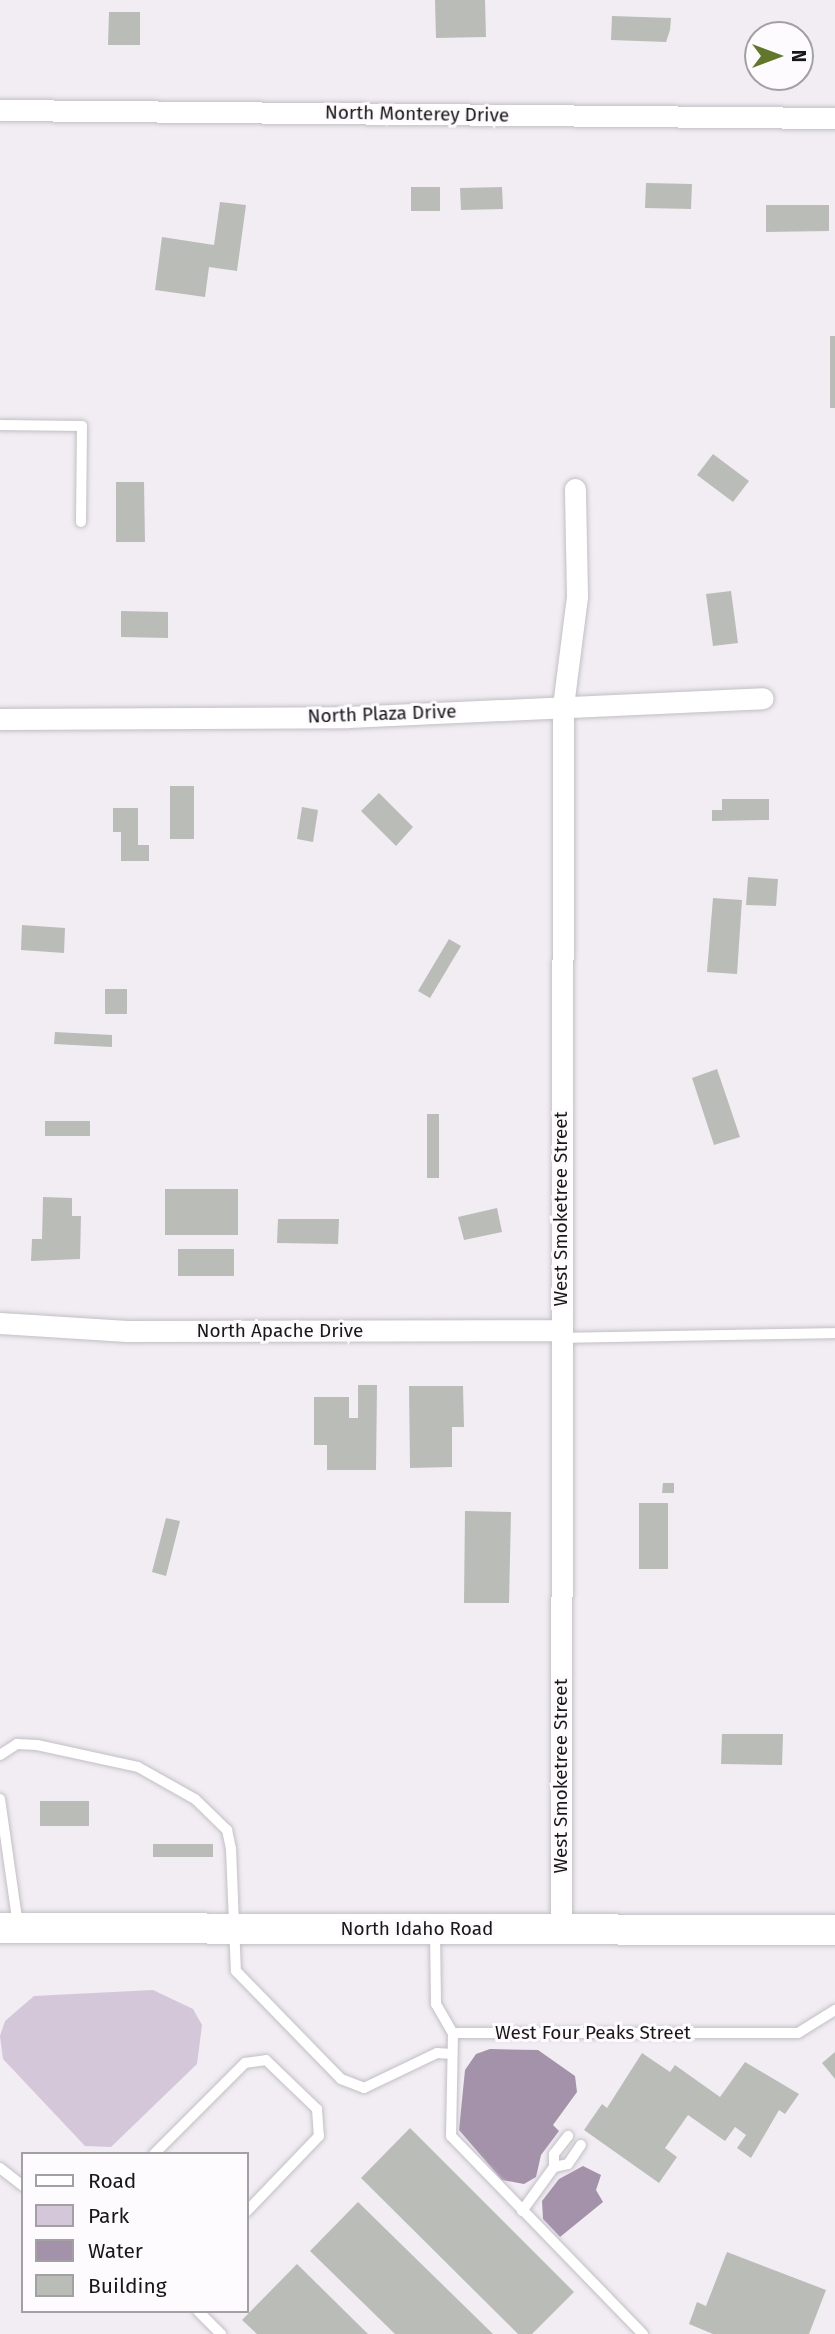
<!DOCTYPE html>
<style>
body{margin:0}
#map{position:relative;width:835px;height:2334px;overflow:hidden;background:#f1edf3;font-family:"Fira Sans",sans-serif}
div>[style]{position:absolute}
.green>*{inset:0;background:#d4c7da}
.water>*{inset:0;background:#a392aa}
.building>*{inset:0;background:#babdb7}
.roads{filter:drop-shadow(0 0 2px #c2bfc4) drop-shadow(0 0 2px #c2bfc4)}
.lane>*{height:10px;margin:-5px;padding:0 5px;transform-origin:5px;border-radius:5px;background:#fff}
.street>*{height:21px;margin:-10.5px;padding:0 10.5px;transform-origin:10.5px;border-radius:10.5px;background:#fff}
.secondary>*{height:30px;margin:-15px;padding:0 15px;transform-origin:15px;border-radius:15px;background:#fff}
span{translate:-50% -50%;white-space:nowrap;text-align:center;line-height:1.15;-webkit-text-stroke:6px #fefbff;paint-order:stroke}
.street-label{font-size:19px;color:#191719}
.legend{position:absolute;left:21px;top:2152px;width:228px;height:161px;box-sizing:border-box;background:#fefbff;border:2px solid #a2a0a3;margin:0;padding:9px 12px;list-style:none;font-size:21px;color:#191719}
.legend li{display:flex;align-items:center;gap:14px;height:35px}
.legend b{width:35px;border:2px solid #a2a0a3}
.north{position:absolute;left:744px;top:21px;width:70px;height:70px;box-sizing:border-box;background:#fefbff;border:2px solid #a2a0a3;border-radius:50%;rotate:90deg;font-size:19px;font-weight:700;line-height:28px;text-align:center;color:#191719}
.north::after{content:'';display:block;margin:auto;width:24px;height:32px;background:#61782a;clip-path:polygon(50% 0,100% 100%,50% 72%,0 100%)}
</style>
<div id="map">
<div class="green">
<div style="clip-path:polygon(153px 1990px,193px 2009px,202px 2025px,197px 2064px,111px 2147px,85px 2146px,3px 2059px,0 2036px,5px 2021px,34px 1996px)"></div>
</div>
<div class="water">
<div style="clip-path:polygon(490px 2049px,538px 2050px,575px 2076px,577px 2092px,553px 2125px,559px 2131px,541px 2155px,536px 2177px,524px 2184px,502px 2180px,459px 2130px,465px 2070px,476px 2054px)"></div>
<div style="clip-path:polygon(583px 2166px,601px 2175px,596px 2190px,603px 2202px,560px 2237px,543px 2219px,542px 2201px,559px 2179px)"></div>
</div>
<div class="building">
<div style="clip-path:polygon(435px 0,485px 0,486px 37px,436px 38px)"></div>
<div style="clip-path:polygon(109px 12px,140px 12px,140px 45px,108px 45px)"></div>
<div style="clip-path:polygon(612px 16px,671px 18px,670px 30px,666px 42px,611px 40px)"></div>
<div style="clip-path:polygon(646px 183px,692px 184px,691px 209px,645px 208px)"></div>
<div style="clip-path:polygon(411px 187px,440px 187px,440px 211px,411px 211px)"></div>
<div style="clip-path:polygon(502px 187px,503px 209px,461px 210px,460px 188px)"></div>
<div style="clip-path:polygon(220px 202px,246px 205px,237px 271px,209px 267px,205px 297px,155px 290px,162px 237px,214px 245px)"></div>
<div style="clip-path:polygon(766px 205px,829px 205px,829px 231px,766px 232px)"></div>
<div style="clip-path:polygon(830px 336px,835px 336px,835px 408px,830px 408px)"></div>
<div style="clip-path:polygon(713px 454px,749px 481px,733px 502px,697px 475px)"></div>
<div style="clip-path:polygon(116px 482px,144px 482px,145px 542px,116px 542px)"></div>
<div style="clip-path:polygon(731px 591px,738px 643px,713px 646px,706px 594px)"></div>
<div style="clip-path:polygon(121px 611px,168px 612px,168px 638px,121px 637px)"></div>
<div style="clip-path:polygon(170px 786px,194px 786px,194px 839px,170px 839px)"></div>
<div style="clip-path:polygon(379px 793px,413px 827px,396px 846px,361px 811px)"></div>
<div style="clip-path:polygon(722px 799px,769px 799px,769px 820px,712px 821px,712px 810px,722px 810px)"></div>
<div style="clip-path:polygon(302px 807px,318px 810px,313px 842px,297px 839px)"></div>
<div style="clip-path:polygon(113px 808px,138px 808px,138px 845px,149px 845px,149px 861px,121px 861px,121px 832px,113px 832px)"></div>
<div style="clip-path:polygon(748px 877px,778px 879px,776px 906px,746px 905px)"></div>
<div style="clip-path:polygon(713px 898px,742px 900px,737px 974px,707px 972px)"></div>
<div style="clip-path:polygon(22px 925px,65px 928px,64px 953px,21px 950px)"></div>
<div style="clip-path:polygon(449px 939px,461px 946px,430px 998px,418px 991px)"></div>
<div style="clip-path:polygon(105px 989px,127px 989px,127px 1014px,105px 1014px)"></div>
<div style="clip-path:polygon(55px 1032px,112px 1035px,112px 1047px,54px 1044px)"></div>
<div style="clip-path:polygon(717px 1069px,740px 1137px,714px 1145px,692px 1078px)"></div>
<div style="clip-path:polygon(427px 1114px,439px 1114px,439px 1178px,427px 1178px)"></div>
<div style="clip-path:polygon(45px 1121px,90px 1121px,90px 1136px,45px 1136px)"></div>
<div style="clip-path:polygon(165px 1189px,238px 1189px,238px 1235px,165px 1235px)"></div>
<div style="clip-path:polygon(43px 1197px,72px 1198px,72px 1216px,81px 1216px,80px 1259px,31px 1261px,32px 1239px,42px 1239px)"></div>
<div style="clip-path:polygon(497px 1208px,502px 1232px,464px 1240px,458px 1217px)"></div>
<div style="clip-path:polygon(278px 1219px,339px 1219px,338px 1244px,277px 1243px)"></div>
<div style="clip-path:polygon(178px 1249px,234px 1249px,234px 1276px,178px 1276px)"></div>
<div style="clip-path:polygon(358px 1385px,377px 1385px,376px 1470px,327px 1470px,327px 1445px,314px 1445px,314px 1397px,349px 1397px,349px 1418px,358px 1418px)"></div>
<div style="clip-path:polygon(409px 1386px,463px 1386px,464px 1427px,452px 1427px,452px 1467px,410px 1468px)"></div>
<div style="clip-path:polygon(663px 1483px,674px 1483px,674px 1493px,662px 1493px)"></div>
<div style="clip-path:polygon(639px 1503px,668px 1503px,668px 1569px,639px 1569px)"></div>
<div style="clip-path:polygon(465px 1511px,511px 1512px,509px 1603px,464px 1603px)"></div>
<div style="clip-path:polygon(166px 1518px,180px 1521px,166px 1576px,152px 1572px)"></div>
<div style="clip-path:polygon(722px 1734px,783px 1734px,782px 1765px,721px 1764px)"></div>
<div style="clip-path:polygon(40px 1801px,89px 1801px,89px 1826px,40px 1826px)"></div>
<div style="clip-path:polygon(153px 1844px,213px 1844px,213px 1857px,153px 1857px)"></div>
<div style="clip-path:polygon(835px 2052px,835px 2079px,822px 2063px)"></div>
<div style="clip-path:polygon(642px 2053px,670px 2072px,675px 2065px,720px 2097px,745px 2062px,799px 2094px,785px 2114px,779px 2110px,751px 2158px,737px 2148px,746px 2135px,735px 2127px,725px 2141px,688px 2115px,665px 2148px,677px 2157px,659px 2183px,584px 2130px,602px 2104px,607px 2108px)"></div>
<div style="clip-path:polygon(410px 2128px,574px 2292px,532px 2334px,518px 2334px,361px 2178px)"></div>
<div style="clip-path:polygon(358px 2202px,493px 2334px,395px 2334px,310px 2251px)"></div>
<div style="clip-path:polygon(727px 2252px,826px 2290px,809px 2334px,713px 2334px,689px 2324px,697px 2302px,706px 2306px)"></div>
<div style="clip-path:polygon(297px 2264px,368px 2334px,257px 2334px,242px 2320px)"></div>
</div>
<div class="roads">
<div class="lane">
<div style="left:0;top:425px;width:82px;rotate:0.7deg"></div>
<div style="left:82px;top:426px;width:96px;rotate:90.6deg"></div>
<div style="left:560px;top:1338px;width:275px;rotate:-1deg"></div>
<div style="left:0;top:1755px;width:20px;rotate:-33deg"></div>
<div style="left:17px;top:1744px;width:20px;rotate:3deg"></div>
<div style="left:37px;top:1745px;width:103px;rotate:12.3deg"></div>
<div style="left:138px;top:1767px;width:65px;rotate:29.3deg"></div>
<div style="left:195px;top:1799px;width:45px;rotate:44.1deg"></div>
<div style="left:227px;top:1830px;width:19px;rotate:78deg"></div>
<div style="left:231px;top:1849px;width:122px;rotate:87.7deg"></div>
<div style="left:236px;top:1971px;width:151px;rotate:45.8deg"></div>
<div style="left:341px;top:2079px;width:25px;rotate:21deg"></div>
<div style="left:364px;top:2088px;width:81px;rotate:-25.6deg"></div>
<div style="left:437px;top:2053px;width:15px;rotate:4deg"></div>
<div style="left:0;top:1799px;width:128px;rotate:81.9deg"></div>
<div style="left:435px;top:1932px;width:72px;rotate:89.2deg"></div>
<div style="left:436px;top:2004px;width:34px;rotate:60deg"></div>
<div style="left:453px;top:2033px;width:345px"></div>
<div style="left:798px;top:2033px;width:44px;rotate:-31.9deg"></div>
<div style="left:453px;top:2033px;width:103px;rotate:91.1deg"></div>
<div style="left:451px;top:2136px;width:276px;rotate:45.9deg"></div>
<div style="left:154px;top:2154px;width:129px;rotate:-45deg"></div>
<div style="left:245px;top:2063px;width:21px;rotate:-8deg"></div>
<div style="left:266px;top:2060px;width:71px;rotate:43.9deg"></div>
<div style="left:317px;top:2109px;width:27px;rotate:86deg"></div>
<div style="left:319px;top:2136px;width:104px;rotate:133.8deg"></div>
<div style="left:554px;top:2167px;width:14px;rotate:-12deg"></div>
<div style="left:568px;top:2164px;width:23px;rotate:-56deg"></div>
<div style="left:0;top:2168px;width:29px;rotate:38deg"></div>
<div style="left:522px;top:2211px;width:54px;rotate:-54deg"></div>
<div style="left:554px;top:2167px;width:13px;rotate:-90deg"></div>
<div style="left:554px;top:2154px;width:23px;rotate:-52deg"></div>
<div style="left:198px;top:2311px;width:33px;rotate:45deg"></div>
</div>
<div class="street">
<div style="left:0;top:110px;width:835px;rotate:0.55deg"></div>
<div style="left:0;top:719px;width:348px;rotate:-0.3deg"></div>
<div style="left:348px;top:717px;width:415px;rotate:-2.6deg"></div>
<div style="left:0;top:1323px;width:127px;rotate:3.6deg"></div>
<div style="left:127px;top:1331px;width:433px;rotate:-0.1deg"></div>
<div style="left:561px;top:1929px;width:1223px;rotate:-89.91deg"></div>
<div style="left:563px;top:706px;width:111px;rotate:-82.7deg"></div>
<div style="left:577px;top:596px;width:107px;rotate:-91.1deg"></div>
</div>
<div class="secondary">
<div style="left:0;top:1928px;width:835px;rotate:0.14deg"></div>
</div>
</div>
<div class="street-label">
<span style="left:417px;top:114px;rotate:1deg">North Monterey Drive</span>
<span style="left:382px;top:714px;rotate:-2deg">North Plaza Drive</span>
<span style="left:561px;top:1209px;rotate:-90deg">West Smoketree Street</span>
<span style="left:280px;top:1331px">North Apache Drive</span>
<span style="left:561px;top:1776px;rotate:-90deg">West Smoketree Street</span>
<span style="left:417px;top:1929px">North Idaho Road</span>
<span style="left:593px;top:2033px">West Four Peaks Street</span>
</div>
<ul class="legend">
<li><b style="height:9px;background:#fff"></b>Road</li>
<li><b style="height:19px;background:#d4c7da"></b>Park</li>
<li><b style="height:19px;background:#a392aa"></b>Water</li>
<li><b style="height:19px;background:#babdb7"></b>Building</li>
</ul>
<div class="north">N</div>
</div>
